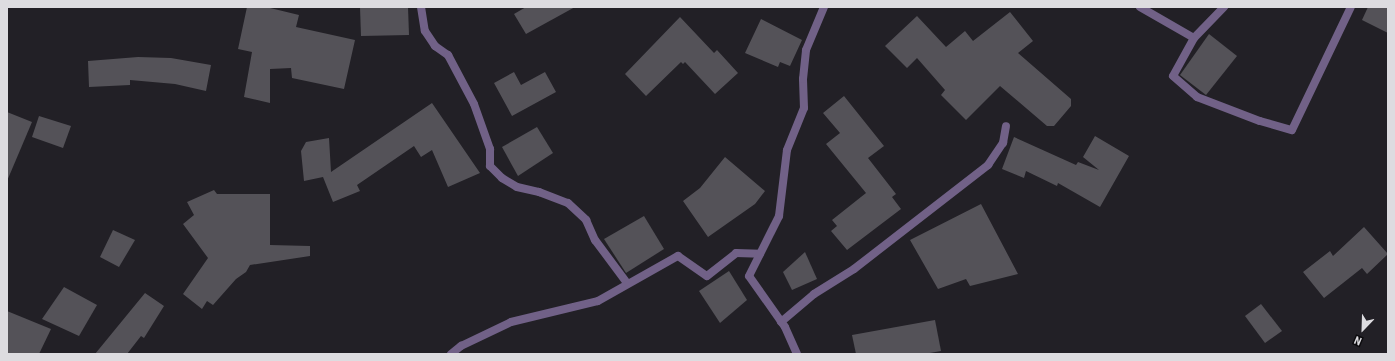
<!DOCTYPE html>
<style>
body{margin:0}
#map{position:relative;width:1395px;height:361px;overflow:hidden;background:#222026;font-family:"Roboto Condensed",sans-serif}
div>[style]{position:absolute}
.building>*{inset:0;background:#545258}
.street>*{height:8px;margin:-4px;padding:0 4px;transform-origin:4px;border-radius:4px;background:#716187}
span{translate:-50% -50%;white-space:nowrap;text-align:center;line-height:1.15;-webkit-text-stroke:3px #0b0a0d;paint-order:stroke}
.frame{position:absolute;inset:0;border:8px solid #dddce0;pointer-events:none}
.north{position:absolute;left:1343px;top:309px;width:40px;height:40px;-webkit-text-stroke:3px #0b0a0d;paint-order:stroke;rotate:203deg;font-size:11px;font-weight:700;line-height:16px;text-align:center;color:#dddce0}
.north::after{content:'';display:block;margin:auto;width:14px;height:18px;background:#dddce0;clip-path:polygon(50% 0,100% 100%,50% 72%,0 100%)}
</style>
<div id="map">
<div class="building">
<div style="clip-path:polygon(247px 7px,266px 7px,299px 15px,296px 27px,355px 40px,344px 89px,292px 78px,291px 68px,270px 69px,270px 103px,244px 97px,252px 52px,238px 49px)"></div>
<div style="clip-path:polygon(360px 7px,408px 7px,409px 35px,361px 36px)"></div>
<div style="clip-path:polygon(526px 7px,575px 7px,526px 34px,514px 14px)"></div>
<div style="clip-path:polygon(1368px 7px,1388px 7px,1388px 33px,1362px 20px)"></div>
<div style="clip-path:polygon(1010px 12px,1033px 41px,1018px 53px,1071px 99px,1071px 106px,1054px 126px,1047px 126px,1000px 86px,966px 120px,941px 95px,945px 90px,917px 58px,907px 68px,885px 46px,917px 16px,946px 47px,965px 31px,973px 41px)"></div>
<div style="clip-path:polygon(680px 17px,714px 53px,717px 50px,738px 73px,715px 94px,685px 62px,683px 64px,681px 62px,646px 96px,625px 74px)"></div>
<div style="clip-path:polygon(761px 19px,802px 40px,790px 66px,780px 62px,778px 67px,745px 53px)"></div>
<div style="clip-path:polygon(1209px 34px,1237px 56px,1206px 95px,1180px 75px)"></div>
<div style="clip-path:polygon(138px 57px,171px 58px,211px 65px,206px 91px,175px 84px,130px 80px,130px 85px,89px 87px,88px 61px)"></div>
<div style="clip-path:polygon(514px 72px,521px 85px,545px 72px,556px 92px,512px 116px,494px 83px)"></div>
<div style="clip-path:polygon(844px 96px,884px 146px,868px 158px,896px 194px,892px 197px,901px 209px,847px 250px,831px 231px,837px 226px,832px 220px,866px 193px,826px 144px,840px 133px,823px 113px)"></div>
<div style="clip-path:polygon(432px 103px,480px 173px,448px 187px,432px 150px,421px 157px,414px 146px,357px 185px,360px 191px,333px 202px,323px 177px,304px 181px,301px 151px,306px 142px,329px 138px,331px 172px)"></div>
<div style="clip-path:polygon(7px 112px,32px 122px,7px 181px)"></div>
<div style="clip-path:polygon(39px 116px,71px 126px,63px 148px,32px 137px)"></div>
<div style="clip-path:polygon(537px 127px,553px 153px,518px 176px,502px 147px)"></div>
<div style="clip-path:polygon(1095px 136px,1129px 156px,1100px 207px,1058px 183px,1057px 186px,1026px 171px,1024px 178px,1002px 169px,1014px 137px,1076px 165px,1078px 162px,1099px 170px,1083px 157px)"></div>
<div style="clip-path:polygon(725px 157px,765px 191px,755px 204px,708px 237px,683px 201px,700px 188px)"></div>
<div style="clip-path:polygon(214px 190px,217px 194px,270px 194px,270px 245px,310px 246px,310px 256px,250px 265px,246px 272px,236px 279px,213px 305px,207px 301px,202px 309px,183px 294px,208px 258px,183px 224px,194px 215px,187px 202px)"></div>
<div style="clip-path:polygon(981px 204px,1018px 274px,970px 286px,966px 279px,938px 289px,910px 240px)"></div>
<div style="clip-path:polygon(644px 216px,664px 249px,626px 273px,604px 239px)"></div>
<div style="clip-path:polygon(1364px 227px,1388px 254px,1367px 274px,1362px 268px,1324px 298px,1303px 272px,1330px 251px,1333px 256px)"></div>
<div style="clip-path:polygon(113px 230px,135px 240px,119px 267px,100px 257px)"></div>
<div style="clip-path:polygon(805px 252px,817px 279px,792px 290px,783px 272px)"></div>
<div style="clip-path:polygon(729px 271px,747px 300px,720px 323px,699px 291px)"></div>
<div style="clip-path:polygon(64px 287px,97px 305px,79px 336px,42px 319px)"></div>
<div style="clip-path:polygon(145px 293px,164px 306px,144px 338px,141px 336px,127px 354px,95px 354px)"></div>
<div style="clip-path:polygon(1261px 304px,1282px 331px,1265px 343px,1245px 316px)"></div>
<div style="clip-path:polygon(7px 311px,51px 329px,39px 354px,7px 354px)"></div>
<div style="clip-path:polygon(935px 320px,941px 351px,924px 354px,856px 354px,852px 335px)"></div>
</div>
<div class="street">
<div style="left:421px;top:7px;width:24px;rotate:81deg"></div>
<div style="left:425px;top:31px;width:18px;rotate:56deg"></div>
<div style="left:435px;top:46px;width:16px;rotate:35deg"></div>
<div style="left:448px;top:55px;width:55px;rotate:62deg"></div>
<div style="left:474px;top:104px;width:48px;rotate:70.4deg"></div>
<div style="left:490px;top:149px;width:17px;rotate:90deg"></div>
<div style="left:490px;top:166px;width:17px;rotate:45deg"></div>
<div style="left:502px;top:178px;width:17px;rotate:31deg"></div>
<div style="left:517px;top:187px;width:23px;rotate:13deg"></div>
<div style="left:539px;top:192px;width:31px;rotate:21deg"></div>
<div style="left:568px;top:203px;width:25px;rotate:43deg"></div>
<div style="left:586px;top:220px;width:22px;rotate:66deg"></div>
<div style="left:595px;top:240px;width:54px;rotate:53.3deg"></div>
<div style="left:1140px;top:7px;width:62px;rotate:29.9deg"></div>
<div style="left:1224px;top:7px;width:43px;rotate:134.1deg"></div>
<div style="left:1194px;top:38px;width:43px;rotate:118.9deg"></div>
<div style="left:1173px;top:76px;width:32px;rotate:41deg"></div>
<div style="left:1197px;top:97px;width:67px;rotate:20.9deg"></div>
<div style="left:1260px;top:121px;width:33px;rotate:16deg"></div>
<div style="left:1292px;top:130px;width:136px;rotate:-64.4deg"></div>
<div style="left:781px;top:322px;width:43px;rotate:-40.3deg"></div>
<div style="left:814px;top:294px;width:47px;rotate:-32deg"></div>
<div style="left:854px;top:269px;width:170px;rotate:-37.8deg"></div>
<div style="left:988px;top:165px;width:27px;rotate:-56deg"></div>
<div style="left:1003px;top:143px;width:17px;rotate:-80deg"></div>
<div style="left:451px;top:354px;width:13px;rotate:-39deg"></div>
<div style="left:461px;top:346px;width:55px;rotate:-25.6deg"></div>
<div style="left:511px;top:322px;width:89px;rotate:-13.6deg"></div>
<div style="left:598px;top:301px;width:92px;rotate:-29.4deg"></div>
<div style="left:678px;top:256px;width:35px;rotate:35deg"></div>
<div style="left:707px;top:276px;width:37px;rotate:-38deg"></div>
<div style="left:736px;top:253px;width:24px;rotate:2deg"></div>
<div style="left:797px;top:354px;width:30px;rotate:-114deg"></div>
<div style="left:785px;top:327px;width:62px;rotate:-125.2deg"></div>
<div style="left:749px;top:276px;width:67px;rotate:-63.4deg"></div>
<div style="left:779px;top:216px;width:66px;rotate:-83.1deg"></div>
<div style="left:787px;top:150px;width:45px;rotate:-68deg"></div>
<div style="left:804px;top:108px;width:29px;rotate:-92deg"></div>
<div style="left:803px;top:79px;width:29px;rotate:-84deg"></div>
<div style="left:806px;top:50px;width:47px;rotate:-67.3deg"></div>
</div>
<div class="frame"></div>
<div class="north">N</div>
</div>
